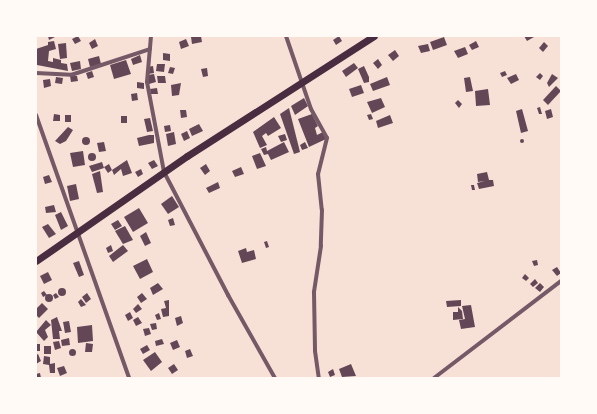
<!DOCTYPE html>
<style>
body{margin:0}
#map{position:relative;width:597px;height:414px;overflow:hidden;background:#f7e1d7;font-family:Poppins,sans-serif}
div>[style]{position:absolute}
.building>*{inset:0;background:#644757}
.round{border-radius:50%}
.minor>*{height:4px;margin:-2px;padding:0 2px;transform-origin:2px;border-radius:2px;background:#755966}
.secondary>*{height:7px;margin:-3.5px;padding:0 3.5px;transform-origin:3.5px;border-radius:3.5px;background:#4a2c40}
span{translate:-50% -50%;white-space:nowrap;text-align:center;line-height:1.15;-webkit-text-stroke:4px #fffaf5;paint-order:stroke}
.frame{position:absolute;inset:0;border:37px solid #fffaf5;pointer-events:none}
</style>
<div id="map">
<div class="building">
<div style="clip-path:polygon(48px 36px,57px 36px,49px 40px)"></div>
<div style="clip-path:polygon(78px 36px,81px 41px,75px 44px,72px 39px)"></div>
<div style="clip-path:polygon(201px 36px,202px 42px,192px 44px,191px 37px)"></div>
<div style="clip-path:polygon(339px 36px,342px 41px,336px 45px,333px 40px)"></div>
<div style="clip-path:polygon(524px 36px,533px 36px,534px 37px,527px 41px)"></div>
<div style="clip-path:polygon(444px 37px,447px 45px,433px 50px,430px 42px)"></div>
<div style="clip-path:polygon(95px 39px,98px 46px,92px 49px,89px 43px)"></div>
<div style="clip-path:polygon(186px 39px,189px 46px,181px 49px,179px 42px)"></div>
<div style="clip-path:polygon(54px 41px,56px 49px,49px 51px,48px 61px,53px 62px,53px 58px,61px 60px,61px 63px,67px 64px,68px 71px,37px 65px,36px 49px,48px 45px,48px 42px)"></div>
<div style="clip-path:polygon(476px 41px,479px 47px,472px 50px,469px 45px)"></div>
<div style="clip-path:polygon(544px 42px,548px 46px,543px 52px,539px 48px)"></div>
<div style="clip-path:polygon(66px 43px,67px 58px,60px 59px,58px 44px)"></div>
<div style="clip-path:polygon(428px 44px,430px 51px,421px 53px,418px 46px)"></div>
<div style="clip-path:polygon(465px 47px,468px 54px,458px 58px,454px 51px)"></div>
<div style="clip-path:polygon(395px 50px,399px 56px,393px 61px,388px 55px)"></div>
<div style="clip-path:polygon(163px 53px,170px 54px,170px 61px,163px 60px)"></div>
<div style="clip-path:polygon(140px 55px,142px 62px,133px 65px,131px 59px)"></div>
<div style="clip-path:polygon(99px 56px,101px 64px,90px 67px,88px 59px)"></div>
<div style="clip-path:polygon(378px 59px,382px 65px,378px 69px,373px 63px)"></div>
<div style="clip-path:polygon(126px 60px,131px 74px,114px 79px,110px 65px)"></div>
<div style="clip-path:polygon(80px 61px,81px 69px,72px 71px,70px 63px)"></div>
<div style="clip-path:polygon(354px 63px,358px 68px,346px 77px,342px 71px)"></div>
<div style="clip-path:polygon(157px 64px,165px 64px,164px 72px,156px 71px)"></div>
<div style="clip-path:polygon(153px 66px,154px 73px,148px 74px,147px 67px)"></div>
<div style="clip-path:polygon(364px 66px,369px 77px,369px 82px,364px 83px,358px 69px)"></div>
<div style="clip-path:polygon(170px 67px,175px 68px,173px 74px,168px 73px)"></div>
<div style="clip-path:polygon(207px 68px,208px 76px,203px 77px,201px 69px)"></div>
<div style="clip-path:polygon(92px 71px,94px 77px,88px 79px,86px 73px)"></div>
<div style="clip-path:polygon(505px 71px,507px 75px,502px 77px,500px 73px)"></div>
<div style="clip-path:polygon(540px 73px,543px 76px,540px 80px,536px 77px)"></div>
<div style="clip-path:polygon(154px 74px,156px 82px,149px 84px,148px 75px)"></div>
<div style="clip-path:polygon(516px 74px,519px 80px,511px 84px,507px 78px)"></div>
<div style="clip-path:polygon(552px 74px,558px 78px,549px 87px,547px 83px)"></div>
<div style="clip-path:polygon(70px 76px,77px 76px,78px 81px,71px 82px)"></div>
<div style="clip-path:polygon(157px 76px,165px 76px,166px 83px,158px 83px)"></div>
<div style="clip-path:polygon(56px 77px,63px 78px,62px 84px,55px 83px)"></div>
<div style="clip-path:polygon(387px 77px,390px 85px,373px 91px,370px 84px)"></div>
<div style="clip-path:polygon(470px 77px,473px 91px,466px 92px,464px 78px)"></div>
<div style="clip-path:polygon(50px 79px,51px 86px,44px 88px,43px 80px)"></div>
<div style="clip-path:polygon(137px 82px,144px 83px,144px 89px,137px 88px)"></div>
<div style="clip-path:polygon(181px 83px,179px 95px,172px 96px,171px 85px)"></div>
<div style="clip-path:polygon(361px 85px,364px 93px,352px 97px,349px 89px)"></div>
<div style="clip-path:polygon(556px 86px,561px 91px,548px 105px,543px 100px)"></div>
<div style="clip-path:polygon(157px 88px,158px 94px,151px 94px,150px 89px)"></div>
<div style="clip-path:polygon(488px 89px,490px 105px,476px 106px,475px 91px)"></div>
<div style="clip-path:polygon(137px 93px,138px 100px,132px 101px,131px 94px)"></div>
<div style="clip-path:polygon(304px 98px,308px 106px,295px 115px,291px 106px)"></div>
<div style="clip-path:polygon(381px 98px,385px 107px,372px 113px,367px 102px)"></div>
<div style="clip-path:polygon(458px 100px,462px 104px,459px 108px,455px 103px)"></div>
<div style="clip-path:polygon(540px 107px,542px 114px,539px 114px,537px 108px)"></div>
<div style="clip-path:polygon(289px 108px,300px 152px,294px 154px,280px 114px)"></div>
<div style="clip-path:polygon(522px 109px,528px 131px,521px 133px,516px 111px)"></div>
<div style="clip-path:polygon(551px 109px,553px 117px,547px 119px,545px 111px)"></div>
<div style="clip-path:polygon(180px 110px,186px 110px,187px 117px,181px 118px)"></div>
<div style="clip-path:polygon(54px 114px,60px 115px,60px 121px,53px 121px)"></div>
<div style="clip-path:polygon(312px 114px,318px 126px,315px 128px,317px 135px,323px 132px,326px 139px,309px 147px,298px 119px)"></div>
<div style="clip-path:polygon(371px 114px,373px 119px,369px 120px,367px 115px)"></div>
<div style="clip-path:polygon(65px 115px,71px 115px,71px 122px,65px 122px)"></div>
<div style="clip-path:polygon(390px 115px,393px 123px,378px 128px,376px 121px)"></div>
<div style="clip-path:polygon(121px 116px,127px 116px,127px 123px,121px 123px)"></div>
<div style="clip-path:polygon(274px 117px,281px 128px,268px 136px,266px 133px,262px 136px,267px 145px,260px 148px,253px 132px)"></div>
<div style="clip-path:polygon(150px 118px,153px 131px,147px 132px,144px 119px)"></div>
<div style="clip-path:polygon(199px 124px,203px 131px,192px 136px,189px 129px)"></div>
<div style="clip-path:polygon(170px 125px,171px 131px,165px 132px,164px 126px)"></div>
<div style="clip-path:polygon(68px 127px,73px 130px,66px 141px,60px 144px,55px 141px)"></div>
<div style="clip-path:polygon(187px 131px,190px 138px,184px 141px,181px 134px)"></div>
<div style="clip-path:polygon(174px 132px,176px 144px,168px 146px,166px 134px)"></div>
<div style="clip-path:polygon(285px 134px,287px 140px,281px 142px,278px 136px)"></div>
<div style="clip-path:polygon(149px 135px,154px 135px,154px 143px,139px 146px,137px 138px)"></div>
<div class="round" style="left:82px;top:137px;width:8px;height:8px"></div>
<div class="round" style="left:520px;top:139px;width:4px;height:4px"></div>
<div style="clip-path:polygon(104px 142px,106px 151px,99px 152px,97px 143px)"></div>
<div style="clip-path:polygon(284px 142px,289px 152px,271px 160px,268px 154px,264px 155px,261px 149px,266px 147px,267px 151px)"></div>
<div style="clip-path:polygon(305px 142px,308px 148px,302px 150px,300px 145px)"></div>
<div style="clip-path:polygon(83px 151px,85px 165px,73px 167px,70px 153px)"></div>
<div style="clip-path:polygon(260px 153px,266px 166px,257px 169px,252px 156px)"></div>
<div class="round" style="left:88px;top:153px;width:8px;height:8px"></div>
<div style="clip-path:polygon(127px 160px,132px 173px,123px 176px,121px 169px,114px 175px,112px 170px,108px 173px,104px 167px,109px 164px,112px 170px)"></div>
<div style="clip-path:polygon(154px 160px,158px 166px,152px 169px,148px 163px)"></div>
<div style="clip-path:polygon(102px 162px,104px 168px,92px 172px,89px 166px)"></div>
<div style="clip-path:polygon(206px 164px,210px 171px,205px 175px,200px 168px)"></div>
<div style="clip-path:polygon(241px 167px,244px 174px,235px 177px,232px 171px)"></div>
<div style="clip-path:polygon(141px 169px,143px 174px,138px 177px,135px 172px)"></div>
<div style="clip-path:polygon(100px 171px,103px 192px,97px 193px,92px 174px)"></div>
<div style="clip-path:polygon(487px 172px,489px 180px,493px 180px,494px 186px,479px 189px,477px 183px,485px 181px,478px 182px,477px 174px)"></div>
<div style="clip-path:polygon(49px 175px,52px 182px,45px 184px,43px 177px)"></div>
<div style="clip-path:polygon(218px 182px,220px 188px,209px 193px,206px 188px)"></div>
<div style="clip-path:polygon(76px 184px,79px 199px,70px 201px,67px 186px)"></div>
<div style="clip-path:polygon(471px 185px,474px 185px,475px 190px,472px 190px)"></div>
<div style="clip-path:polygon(172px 196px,179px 207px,168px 214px,161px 204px)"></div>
<div style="clip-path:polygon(54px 205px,56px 212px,46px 213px,45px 207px)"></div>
<div style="clip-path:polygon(139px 208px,148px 223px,133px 232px,124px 217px)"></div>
<div style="clip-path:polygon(61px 212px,68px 226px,61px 230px,55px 215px)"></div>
<div style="clip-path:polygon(173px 218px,175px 225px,170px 226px,168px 220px)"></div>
<div style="clip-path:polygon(118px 220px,122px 226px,115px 230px,111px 224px)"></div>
<div style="clip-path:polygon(48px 224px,56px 234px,49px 238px,42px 227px)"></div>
<div style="clip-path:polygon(125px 226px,133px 240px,123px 244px,115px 231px)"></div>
<div style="clip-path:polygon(146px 232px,151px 243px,145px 246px,140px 236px)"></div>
<div style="clip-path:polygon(267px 241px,269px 247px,266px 248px,264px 242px)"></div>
<div style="clip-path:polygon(111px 245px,113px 251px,108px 253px,106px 248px)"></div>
<div style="clip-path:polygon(123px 245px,128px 251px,113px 262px,109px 256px)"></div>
<div style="clip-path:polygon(246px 248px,247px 252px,254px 250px,256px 259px,242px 263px,238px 251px)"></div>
<div style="clip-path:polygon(147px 259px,153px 272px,140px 279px,133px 266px)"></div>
<div style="clip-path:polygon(537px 260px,538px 265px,534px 266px,532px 261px)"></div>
<div style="clip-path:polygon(79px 261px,84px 275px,79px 277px,73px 263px)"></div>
<div style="clip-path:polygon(557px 267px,561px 273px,557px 276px,552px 270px)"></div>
<div style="clip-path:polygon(48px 272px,52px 280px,44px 284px,40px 276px)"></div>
<div style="clip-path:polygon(525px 274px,529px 278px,526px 281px,522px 278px)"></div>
<div style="clip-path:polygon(535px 279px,538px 283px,533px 287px,530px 284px)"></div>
<div style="clip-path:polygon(158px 283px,163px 289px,153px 295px,150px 288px)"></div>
<div style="clip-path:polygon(540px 283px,544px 287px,540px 292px,535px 288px)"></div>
<div class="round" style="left:58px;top:288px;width:8px;height:8px"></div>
<div style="clip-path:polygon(44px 291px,47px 295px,43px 297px,41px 293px)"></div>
<div style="clip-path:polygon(56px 293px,59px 297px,55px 299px,53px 295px)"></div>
<div style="clip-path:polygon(87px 293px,91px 299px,86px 303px,82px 297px)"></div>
<div style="clip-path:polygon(142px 293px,147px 299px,141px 303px,137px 297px)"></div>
<div class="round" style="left:45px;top:294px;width:8px;height:8px"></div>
<div style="clip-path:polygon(81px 299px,86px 305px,81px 307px,78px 302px)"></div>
<div style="clip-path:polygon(169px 300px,169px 316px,163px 317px,161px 309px,166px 308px,164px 301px)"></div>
<div style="clip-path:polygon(461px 300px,461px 306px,447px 307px,446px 301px)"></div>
<div style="clip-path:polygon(42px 303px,48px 309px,39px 318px,36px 315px,36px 309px)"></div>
<div style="clip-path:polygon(138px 304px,142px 309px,136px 313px,133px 309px)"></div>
<div style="clip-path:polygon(471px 305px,475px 327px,461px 329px,459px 320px,465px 319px,462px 306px)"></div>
<div style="clip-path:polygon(458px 307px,462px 311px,463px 319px,453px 320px,453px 312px,458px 312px)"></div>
<div style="clip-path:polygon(130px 312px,133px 318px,128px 321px,125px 315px)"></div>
<div style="clip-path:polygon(159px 313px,161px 319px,157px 320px,155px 315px)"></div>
<div style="clip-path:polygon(181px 316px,183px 323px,177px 326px,175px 318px)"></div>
<div style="clip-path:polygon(57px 317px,62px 331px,59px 331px,60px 339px,53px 339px,51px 320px)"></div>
<div style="clip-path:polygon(138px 317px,142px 323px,136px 326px,133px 320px)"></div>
<div style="clip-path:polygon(46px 320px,51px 325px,45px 330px,48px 337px,44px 341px,36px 332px)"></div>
<div style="clip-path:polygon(69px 321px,71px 332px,65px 333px,63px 322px)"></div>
<div style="clip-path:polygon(156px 323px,157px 329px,152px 330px,150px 324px)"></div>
<div style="clip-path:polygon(92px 325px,93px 341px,78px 343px,77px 327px)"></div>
<div style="clip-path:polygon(149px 328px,151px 334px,145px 336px,143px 329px)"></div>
<div style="clip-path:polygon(69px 338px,70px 345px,62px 346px,61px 340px)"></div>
<div style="clip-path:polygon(162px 339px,164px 344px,156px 346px,155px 341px)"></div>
<div style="clip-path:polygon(177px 340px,180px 347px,173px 350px,170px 343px)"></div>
<div style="clip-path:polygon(59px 341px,61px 348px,55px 350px,53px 342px)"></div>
<div style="clip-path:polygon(86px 343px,93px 344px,92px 352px,85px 352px)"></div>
<div style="clip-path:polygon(36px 344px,40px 344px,40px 351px,36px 351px)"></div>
<div style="clip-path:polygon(147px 345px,150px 350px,143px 354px,140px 349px)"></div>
<div style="clip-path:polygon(51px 346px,51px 354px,44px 354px,44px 346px)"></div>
<div class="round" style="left:68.5px;top:348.5px;width:7px;height:7px"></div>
<div style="clip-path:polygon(190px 349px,193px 356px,187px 358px,185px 351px)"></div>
<div style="clip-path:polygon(155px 352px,162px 362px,151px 371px,143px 360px)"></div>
<div style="clip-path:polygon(38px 354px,41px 361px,36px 364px,36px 355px)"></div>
<div style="clip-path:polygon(44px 356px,50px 357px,50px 364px,55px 363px,55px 373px,50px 373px,49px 365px,43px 364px)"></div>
<div style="clip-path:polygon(174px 364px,178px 370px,172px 374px,168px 368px)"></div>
<div style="clip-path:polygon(351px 364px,356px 376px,342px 377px,339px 369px)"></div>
<div style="clip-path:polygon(64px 366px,67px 373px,60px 376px,57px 368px)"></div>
<div style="clip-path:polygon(333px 369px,335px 375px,330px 377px,328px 372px)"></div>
<div style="clip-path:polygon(40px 373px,41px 378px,36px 378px,36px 374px)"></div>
</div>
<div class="minor">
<div style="left:151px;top:36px;width:46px;rotate:95deg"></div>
<div style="left:147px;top:82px;width:92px;rotate:79.3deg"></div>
<div style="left:164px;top:172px;width:139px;rotate:62.5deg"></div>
<div style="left:228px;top:295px;width:95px;rotate:60.5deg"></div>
<div style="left:286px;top:36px;width:77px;rotate:71.1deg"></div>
<div style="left:311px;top:109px;width:33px;rotate:61deg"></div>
<div style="left:327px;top:138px;width:37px;rotate:104deg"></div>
<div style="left:318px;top:174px;width:36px;rotate:84deg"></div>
<div style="left:322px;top:210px;width:36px;rotate:92deg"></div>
<div style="left:321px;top:246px;width:47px;rotate:98.7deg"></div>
<div style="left:314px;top:292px;width:59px;rotate:89deg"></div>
<div style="left:315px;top:351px;width:27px;rotate:82deg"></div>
<div style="left:36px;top:73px;width:35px;rotate:3deg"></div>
<div style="left:71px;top:75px;width:83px;rotate:-18.2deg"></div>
<div style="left:36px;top:115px;width:279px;rotate:70.5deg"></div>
<div style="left:434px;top:378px;width:160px;rotate:-37.4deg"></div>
</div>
<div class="secondary">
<div style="left:36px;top:261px;width:184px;rotate:-34.8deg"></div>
<div style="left:187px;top:156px;width:222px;rotate:-32.7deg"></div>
</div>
<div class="frame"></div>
</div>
